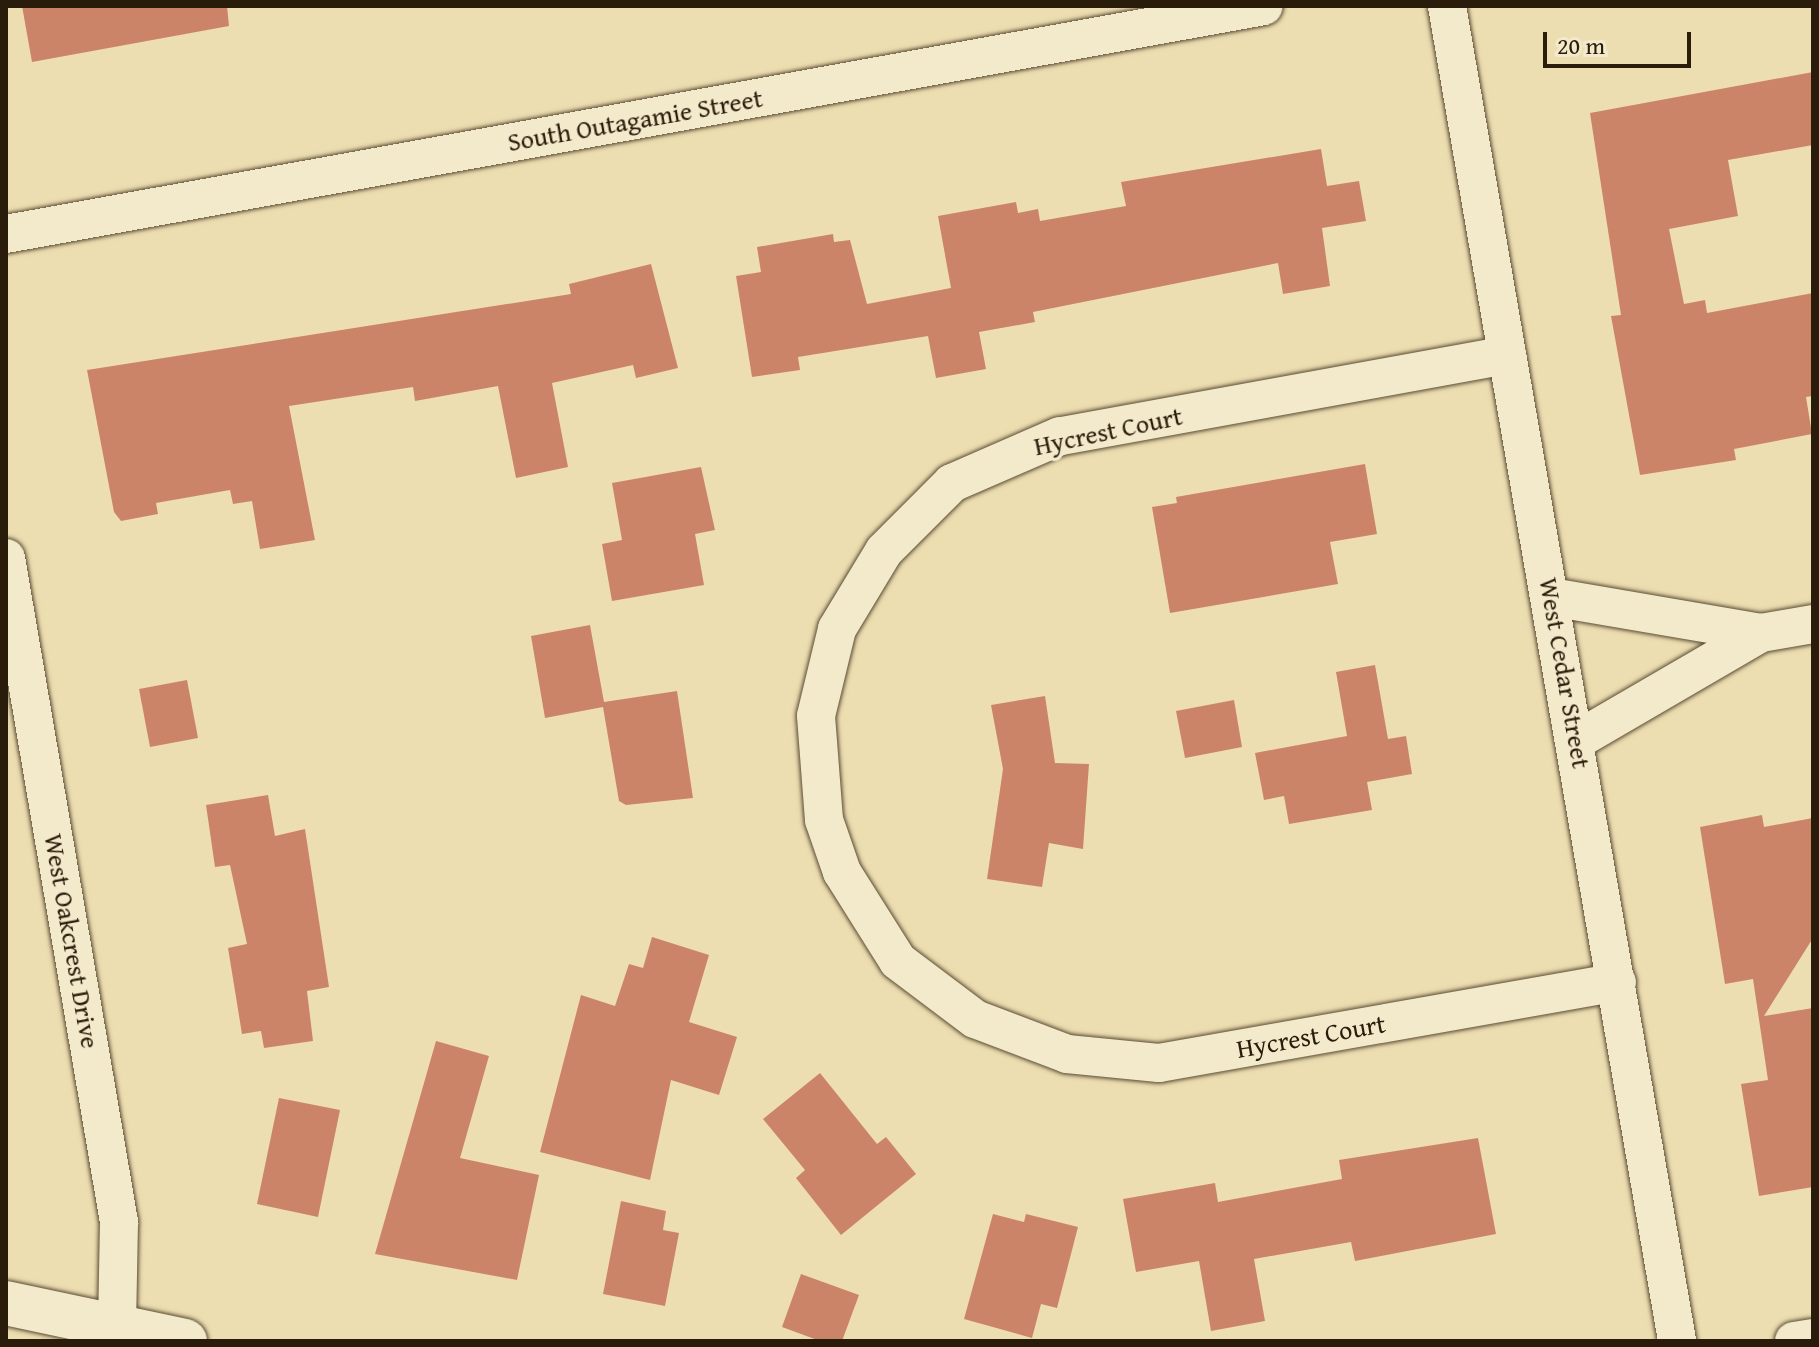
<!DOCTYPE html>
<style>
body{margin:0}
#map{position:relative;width:1819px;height:1347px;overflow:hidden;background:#eddeb1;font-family:"Gentium Book Plus",serif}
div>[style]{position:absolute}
.building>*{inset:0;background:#cc8469}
.roads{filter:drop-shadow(0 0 2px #5a4c34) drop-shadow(0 0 2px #5a4c34)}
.street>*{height:38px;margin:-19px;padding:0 19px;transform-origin:19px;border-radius:19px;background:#f3eacc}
.secondary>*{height:44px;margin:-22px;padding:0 22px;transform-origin:22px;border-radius:22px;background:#f3eacc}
span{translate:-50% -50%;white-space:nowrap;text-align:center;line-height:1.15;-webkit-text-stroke:7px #f3eacc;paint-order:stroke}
.street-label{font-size:26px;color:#291c0b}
.frame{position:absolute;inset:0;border:8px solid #291c0b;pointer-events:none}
.scale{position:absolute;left:1543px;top:32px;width:148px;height:36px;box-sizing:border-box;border:4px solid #291c0b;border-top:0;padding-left:10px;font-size:24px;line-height:28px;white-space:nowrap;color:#291c0b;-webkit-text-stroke:6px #f3eacc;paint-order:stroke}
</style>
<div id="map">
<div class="building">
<div style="clip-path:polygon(22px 6px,227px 6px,229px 26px,32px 62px)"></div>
<div style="clip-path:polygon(1813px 72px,1813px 145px,1728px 160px,1738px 216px,1669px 229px,1684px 304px,1705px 300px,1707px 313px,1813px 293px,1813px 396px,1806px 397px,1812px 434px,1734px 449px,1736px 460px,1640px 475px,1611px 316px,1621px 315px,1590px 113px)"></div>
<div style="clip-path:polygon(1321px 149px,1327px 186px,1359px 181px,1366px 221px,1322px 228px,1330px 286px,1283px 294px,1278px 263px,1033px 312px,1035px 322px,979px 332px,986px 369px,936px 378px,928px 336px,798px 357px,800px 370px,752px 377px,736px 276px,761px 272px,757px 247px,833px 234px,834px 242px,850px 240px,867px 304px,951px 288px,938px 216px,1016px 202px,1018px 213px,1038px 209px,1040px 221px,1126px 206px,1121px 182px)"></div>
<div style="clip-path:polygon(651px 264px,678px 368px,636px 378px,633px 365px,552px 383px,568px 467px,516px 478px,498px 386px,415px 401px,413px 387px,289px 406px,315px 540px,260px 549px,252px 501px,233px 504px,230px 490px,156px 503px,158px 514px,121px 521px,114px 512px,87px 370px,571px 294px,569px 284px)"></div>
<div style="clip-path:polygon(1365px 464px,1377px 534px,1330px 542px,1338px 584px,1170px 613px,1152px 507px,1177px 503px,1176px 497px)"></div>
<div style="clip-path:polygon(701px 467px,715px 530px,695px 534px,704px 585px,612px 601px,602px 544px,622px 540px,612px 483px)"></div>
<div style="clip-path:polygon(590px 625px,604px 702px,677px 691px,693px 798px,626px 805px,619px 801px,603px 707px,545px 718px,531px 636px)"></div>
<div style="clip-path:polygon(1375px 665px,1388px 739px,1406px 736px,1412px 774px,1367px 782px,1372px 810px,1289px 824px,1284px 796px,1264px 800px,1255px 753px,1347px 736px,1336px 672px)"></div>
<div style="clip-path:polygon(187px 680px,198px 738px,150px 747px,139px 689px)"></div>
<div style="clip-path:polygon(1045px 696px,1055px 763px,1089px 764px,1083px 849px,1049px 843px,1042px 887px,987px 879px,1003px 769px,991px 705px)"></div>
<div style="clip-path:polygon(1234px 700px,1242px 747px,1185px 758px,1176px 711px)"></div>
<div style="clip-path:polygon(268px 795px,275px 836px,305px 829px,329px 987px,307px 991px,313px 1041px,264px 1048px,261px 1031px,242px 1034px,228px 948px,247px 944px,230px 865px,215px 867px,206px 805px)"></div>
<div style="clip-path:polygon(1762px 815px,1764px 827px,1813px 818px,1813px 938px,1764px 1016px,1813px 1008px,1813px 1187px,1759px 1196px,1741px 1084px,1768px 1080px,1753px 979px,1725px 984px,1700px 827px)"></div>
<div style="clip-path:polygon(652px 937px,709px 955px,689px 1022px,737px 1037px,719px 1095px,671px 1080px,650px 1180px,540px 1152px,581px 995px,615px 1006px,629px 964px,643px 968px)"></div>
<div style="clip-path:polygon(436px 1041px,489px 1056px,460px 1158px,539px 1175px,517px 1280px,375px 1254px)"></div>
<div style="clip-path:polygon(820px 1073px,877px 1144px,886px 1137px,916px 1174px,841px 1235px,796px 1178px,805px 1170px,763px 1119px)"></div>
<div style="clip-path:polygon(279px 1098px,340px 1110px,318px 1217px,257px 1204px)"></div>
<div style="clip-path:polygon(1478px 1138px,1496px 1234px,1355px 1261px,1351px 1242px,1254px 1259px,1265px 1321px,1211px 1331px,1199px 1261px,1136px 1272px,1123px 1199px,1215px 1183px,1218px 1202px,1342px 1179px,1339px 1160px)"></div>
<div style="clip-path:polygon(621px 1201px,666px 1211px,663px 1230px,679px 1233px,665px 1306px,603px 1294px)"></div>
<div style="clip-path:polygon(993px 1214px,1024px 1222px,1026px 1214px,1078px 1227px,1057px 1308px,1041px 1304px,1032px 1338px,964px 1319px)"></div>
<div style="clip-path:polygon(801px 1274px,859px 1295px,842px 1341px,820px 1341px,782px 1327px)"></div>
</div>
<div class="roads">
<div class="street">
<div style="left:1447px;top:6px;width:1355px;rotate:80.22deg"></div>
<div style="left:6px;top:234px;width:1278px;rotate:-10.27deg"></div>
<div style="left:1507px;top:355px;width:454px;rotate:169.7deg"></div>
<div style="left:1060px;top:436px;width:118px;rotate:156.5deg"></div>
<div style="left:952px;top:483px;width:96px;rotate:135deg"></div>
<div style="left:884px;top:551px;width:91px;rotate:121.1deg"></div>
<div style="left:837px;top:629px;width:89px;rotate:103.6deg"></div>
<div style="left:816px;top:716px;width:104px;rotate:85.6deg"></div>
<div style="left:824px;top:820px;width:55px;rotate:70.9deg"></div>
<div style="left:842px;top:872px;width:105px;rotate:57.8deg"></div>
<div style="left:898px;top:961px;width:96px;rotate:37deg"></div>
<div style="left:975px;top:1019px;width:98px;rotate:20.8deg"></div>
<div style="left:1067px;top:1054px;width:92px;rotate:5.6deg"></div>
<div style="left:1159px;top:1063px;width:465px;rotate:-10deg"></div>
<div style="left:6px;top:558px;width:674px;rotate:80.34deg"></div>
<div style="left:119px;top:1222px;width:105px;rotate:91.1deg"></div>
<div style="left:1551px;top:597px;width:213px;rotate:9.7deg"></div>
<div style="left:1577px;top:740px;width:213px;rotate:-30.2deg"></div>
<div style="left:1761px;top:633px;width:53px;rotate:-9.8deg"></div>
<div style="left:1794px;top:1341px;width:19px;rotate:-9deg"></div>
</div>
<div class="secondary">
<div style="left:6px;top:1303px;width:183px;rotate:12deg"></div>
</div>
</div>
<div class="street-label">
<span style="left:635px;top:120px;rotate:-10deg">South Outagamie Street</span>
<span style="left:1108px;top:431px;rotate:-12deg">Hycrest Court</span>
<span style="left:1565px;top:673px;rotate:80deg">West Cedar Street</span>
<span style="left:72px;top:941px;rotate:80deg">West Oakcrest Drive</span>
<span style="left:1311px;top:1036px;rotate:-10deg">Hycrest Court</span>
</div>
<div class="frame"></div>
<div class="scale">20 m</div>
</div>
